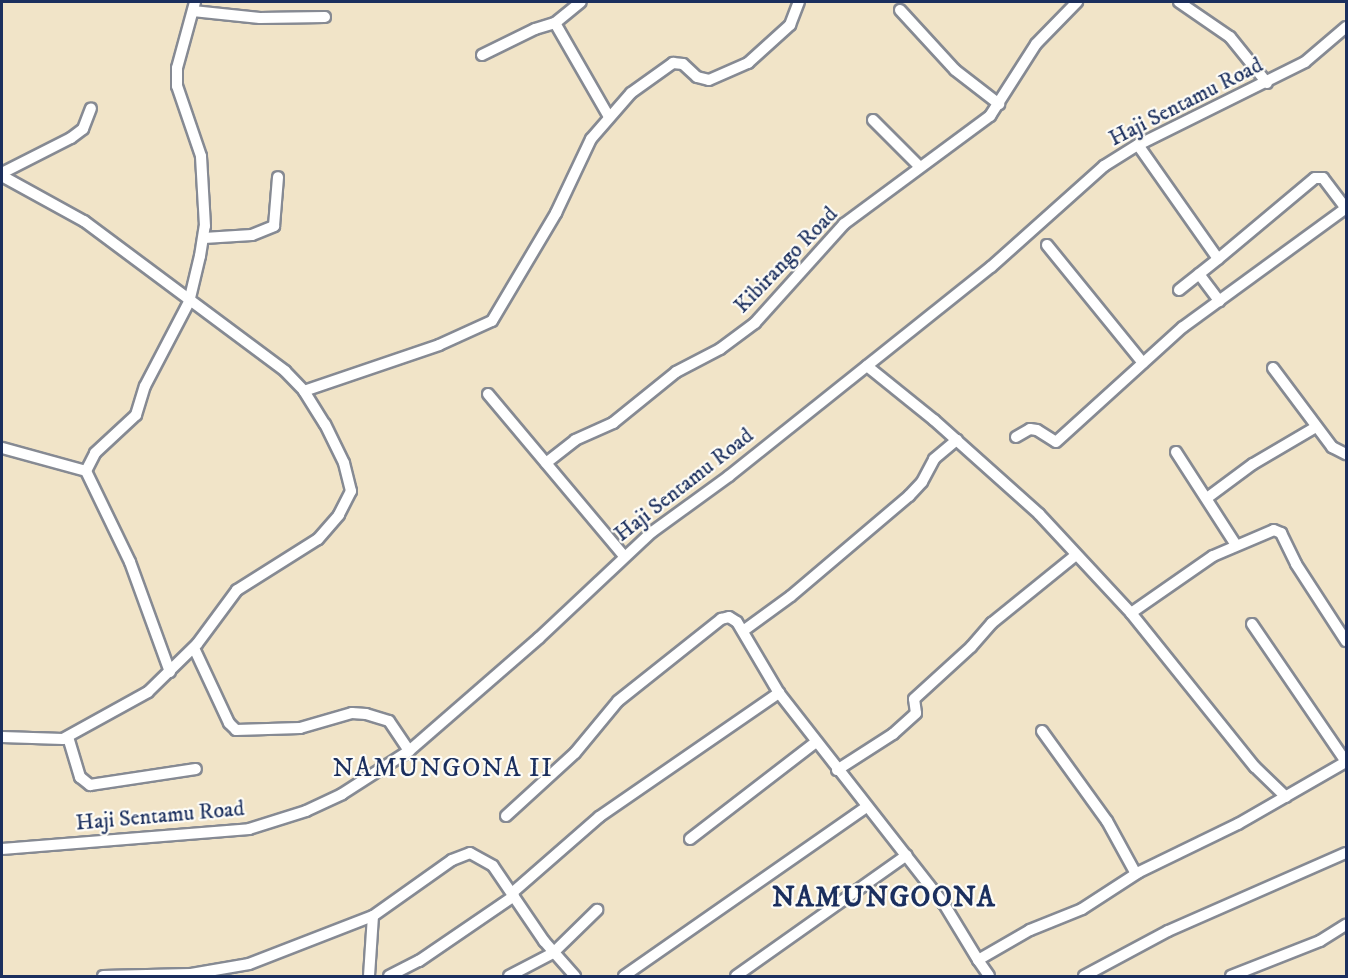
<!DOCTYPE html>
<style>
body{margin:0}
#map{position:relative;width:1348px;height:978px;overflow:hidden;background:#f1e4c8;font-family:"IM FELL DW Pica",serif}
div>[style]{position:absolute}
[style*='--x']{left:calc(var(--x)*1px);top:calc(var(--y)*1px);width:calc(var(--w)*1px);rotate:calc(var(--a)*1deg)}
.roads{filter:drop-shadow(2px 0 #868a93) drop-shadow(-2px 0 #868a93) drop-shadow(0 2px #868a93) drop-shadow(0 -2px #868a93)}
.street>*{height:10px;margin:-5px;padding:0 5px;transform-origin:5px;border-radius:5px;background:#fff}
span{translate:-50% -50%;white-space:nowrap;text-align:center;line-height:1.15;-webkit-text-stroke:4.5px #fdfcf7;paint-order:stroke}
.street-label{font-size:22px;color:#1b2f5e}
.quarter-label{font-size:26px;color:#1b2f5e;letter-spacing:1.5px}
.district-label{font-size:28px;color:#1b2f5e;font-weight:700;letter-spacing:1.5px}
.frame{position:absolute;inset:0;border:3px solid #1b2f5e;pointer-events:none}
</style>
<div id="map">
<div class="roads">
<div class="street">
<div style="--x:1179;--y:2;--w:62;--a:34.5"></div>
<div style="--x:1230;--y:37;--w:59;--a:51.2"></div>
<div style="--x:900;--y:10;--w:81;--a:47.5"></div>
<div style="--x:955;--y:70;--w:56;--a:37.7"></div>
<div style="--x:193;--y:11;--w:67;--a:6"></div>
<div style="--x:260;--y:18;--w:65;--a:-0.9"></div>
<div style="--x:555;--y:23;--w:108;--a:60.1"></div>
<div style="--x:482;--y:55;--w:59;--a:-26.1"></div>
<div style="--x:535;--y:29;--w:21;--a:-17"></div>
<div style="--x:555;--y:23;--w:33;--a:-39"></div>
<div style="--x:873;--y:120;--w:65;--a:45"></div>
<div style="--x:1138;--y:145;--w:139;--a:54.9"></div>
<div style="--x:1218;--y:259;--w:126;--a:-39.9"></div>
<div style="--x:1315;--y:178;--w:8;--a:0"></div>
<div style="--x:1323;--y:178;--w:38;--a:53"></div>
<div style="--x:2;--y:173;--w:77;--a:-26.9"></div>
<div style="--x:71;--y:138;--w:15;--a:-37"></div>
<div style="--x:83;--y:129;--w:22;--a:-69"></div>
<div style="--x:2;--y:176;--w:94;--a:28.8"></div>
<div style="--x:84;--y:221;--w:251;--a:36.7"></div>
<div style="--x:285;--y:371;--w:28;--a:46"></div>
<div style="--x:304;--y:391;--w:39;--a:58"></div>
<div style="--x:325;--y:424;--w:43;--a:64"></div>
<div style="--x:344;--y:463;--w:29;--a:76"></div>
<div style="--x:351;--y:491;--w:27;--a:117"></div>
<div style="--x:339;--y:515;--w:32;--a:131"></div>
<div style="--x:318;--y:539;--w:96;--a:147.8"></div>
<div style="--x:237;--y:590;--w:67;--a:126.5"></div>
<div style="--x:197;--y:644;--w:69;--a:135.6"></div>
<div style="--x:148;--y:692;--w:97;--a:151.1"></div>
<div style="--x:63;--y:739;--w:61;--a:-178.1"></div>
<div style="--x:204;--y:238;--w:48;--a:-3.6"></div>
<div style="--x:252;--y:235;--w:24;--a:-22"></div>
<div style="--x:274;--y:226;--w:49;--a:-85.3"></div>
<div style="--x:1047;--y:245;--w:152;--a:50.9"></div>
<div style="--x:1199;--y:274;--w:34;--a:53"></div>
<div style="--x:1179;--y:290;--w:50;--a:-38.5"></div>
<div style="--x:867;--y:366;--w:86;--a:38.9"></div>
<div style="--x:934;--y:420;--w:141;--a:41.8"></div>
<div style="--x:1039;--y:514;--w:135;--a:47.1"></div>
<div style="--x:1131;--y:613;--w:198;--a:51.2"></div>
<div style="--x:1255;--y:767;--w:43;--a:44.1"></div>
<div style="--x:1273;--y:368;--w:99;--a:53.2"></div>
<div style="--x:1332;--y:447;--w:16;--a:27"></div>
<div style="--x:304;--y:391;--w:143;--a:-18.8"></div>
<div style="--x:439;--y:345;--w:58;--a:-24.4"></div>
<div style="--x:492;--y:321;--w:126;--a:-59.3"></div>
<div style="--x:556;--y:213;--w:82;--a:-64.7"></div>
<div style="--x:591;--y:139;--w:61;--a:-49"></div>
<div style="--x:631;--y:93;--w:52;--a:-35.5"></div>
<div style="--x:673;--y:63;--w:10;--a:6"></div>
<div style="--x:683;--y:64;--w:19;--a:43"></div>
<div style="--x:697;--y:77;--w:12;--a:14"></div>
<div style="--x:709;--y:80;--w:43;--a:-23.6"></div>
<div style="--x:748;--y:63;--w:57;--a:-42.1"></div>
<div style="--x:790;--y:25;--w:25;--a:-69"></div>
<div style="--x:488;--y:394;--w:212;--a:50"></div>
<div style="--x:1016;--y:437;--w:16;--a:-30"></div>
<div style="--x:1030;--y:429;--w:7;--a:8"></div>
<div style="--x:1037;--y:430;--w:22;--a:32"></div>
<div style="--x:1056;--y:442;--w:171;--a:-42.2"></div>
<div style="--x:1183;--y:327;--w:202;--a:-36.1"></div>
<div style="--x:2;--y:448;--w:87;--a:15.3"></div>
<div style="--x:1176;--y:452;--w:111;--a:57.2"></div>
<div style="--x:546;--y:463;--w:37;--a:-38"></div>
<div style="--x:575;--y:440;--w:42;--a:-24.1"></div>
<div style="--x:613;--y:423;--w:81;--a:-39"></div>
<div style="--x:676;--y:372;--w:50;--a:-27.6"></div>
<div style="--x:720;--y:349;--w:44;--a:-36.6"></div>
<div style="--x:755;--y:323;--w:133;--a:-48"></div>
<div style="--x:844;--y:224;--w:182;--a:-36.5"></div>
<div style="--x:990;--y:116;--w:85;--a:-57.4"></div>
<div style="--x:1036;--y:44;--w:59;--a:-45.7"></div>
<div style="--x:1207;--y:498;--w:57;--a:-36.5"></div>
<div style="--x:1253;--y:464;--w:73;--a:-30.4"></div>
<div style="--x:1131;--y:613;--w:100;--a:-34.8"></div>
<div style="--x:1213;--y:556;--w:66;--a:-23.1"></div>
<div style="--x:1274;--y:530;--w:8;--a:23"></div>
<div style="--x:1281;--y:533;--w:34;--a:64"></div>
<div style="--x:1296;--y:564;--w:92;--a:57"></div>
<div style="--x:1252;--y:624;--w:167;--a:55.7"></div>
<div style="--x:743;--y:631;--w:59;--a:-36.1"></div>
<div style="--x:791;--y:596;--w:155;--a:-40.3"></div>
<div style="--x:909;--y:496;--w:19;--a:-47"></div>
<div style="--x:922;--y:482;--w:26;--a:-62"></div>
<div style="--x:934;--y:459;--w:30;--a:-40"></div>
<div style="--x:194;--y:648;--w:83;--a:65"></div>
<div style="--x:229;--y:723;--w:10;--a:45"></div>
<div style="--x:236;--y:730;--w:64;--a:-1.8"></div>
<div style="--x:300;--y:728;--w:54;--a:-16.1"></div>
<div style="--x:352;--y:713;--w:14;--a:4"></div>
<div style="--x:366;--y:714;--w:24;--a:17"></div>
<div style="--x:389;--y:721;--w:36;--a:56"></div>
<div style="--x:170;--y:672;--w:117;--a:-110"></div>
<div style="--x:130;--y:562;--w:101;--a:-115.8"></div>
<div style="--x:86;--y:471;--w:20;--a:-63"></div>
<div style="--x:95;--y:453;--w:56;--a:-42.8"></div>
<div style="--x:136;--y:415;--w:30;--a:-73"></div>
<div style="--x:145;--y:386;--w:95;--a:-62.4"></div>
<div style="--x:189;--y:302;--w:47;--a:-76.6"></div>
<div style="--x:200;--y:256;--w:30;--a:-81"></div>
<div style="--x:205;--y:226;--w:70;--a:-93.3"></div>
<div style="--x:201;--y:156;--w:74;--a:-108.9"></div>
<div style="--x:177;--y:86;--w:18;--a:-90"></div>
<div style="--x:177;--y:68;--w:68;--a:-74.7"></div>
<div style="--x:1042;--y:731;--w:111;--a:54.2"></div>
<div style="--x:1107;--y:821;--w:60;--a:61.3"></div>
<div style="--x:68;--y:737;--w:42;--a:73.3"></div>
<div style="--x:80;--y:777;--w:13;--a:39"></div>
<div style="--x:90;--y:785;--w:107;--a:-8.6"></div>
<div style="--x:837;--y:770;--w:67;--a:-32.7"></div>
<div style="--x:893;--y:734;--w:31;--a:-42"></div>
<div style="--x:916;--y:713;--w:14;--a:-98"></div>
<div style="--x:914;--y:699;--w:77;--a:-42.4"></div>
<div style="--x:971;--y:647;--w:32;--a:-49"></div>
<div style="--x:992;--y:623;--w:108;--a:-39"></div>
<div style="--x:506;--y:816;--w:93;--a:-42.4"></div>
<div style="--x:575;--y:753;--w:67;--a:-50.4"></div>
<div style="--x:618;--y:701;--w:132;--a:-38.5"></div>
<div style="--x:721;--y:619;--w:8;--a:-14"></div>
<div style="--x:729;--y:617;--w:9;--a:32"></div>
<div style="--x:737;--y:622;--w:82;--a:59.4"></div>
<div style="--x:690;--y:839;--w:159;--a:-37.6"></div>
<div style="--x:2;--y:849;--w:248;--a:-4.6"></div>
<div style="--x:249;--y:829;--w:60;--a:-17.5"></div>
<div style="--x:306;--y:811;--w:40;--a:-25"></div>
<div style="--x:342;--y:794;--w:80;--a:-32.7"></div>
<div style="--x:409;--y:751;--w:172;--a:-41"></div>
<div style="--x:539;--y:638;--w:155;--a:-43.2"></div>
<div style="--x:652;--y:532;--w:95;--a:-36"></div>
<div style="--x:729;--y:476;--w:335;--a:-38.6"></div>
<div style="--x:991;--y:267;--w:152;--a:-41.8"></div>
<div style="--x:1104;--y:166;--w:40;--a:-32"></div>
<div style="--x:1138;--y:145;--w:186;--a:-26.4"></div>
<div style="--x:1305;--y:62;--w:54;--a:-40.5"></div>
<div style="--x:512;--y:893;--w:116;--a:-41.1"></div>
<div style="--x:599;--y:817;--w:219;--a:-34.6"></div>
<div style="--x:779;--y:693;--w:268;--a:52"></div>
<div style="--x:944;--y:904;--w:66;--a:58.7"></div>
<div style="--x:978;--y:960;--w:60;--a:-30"></div>
<div style="--x:1030;--y:930;--w:56;--a:-22"></div>
<div style="--x:1082;--y:909;--w:68;--a:-33"></div>
<div style="--x:1139;--y:872;--w:110;--a:-25.9"></div>
<div style="--x:1238;--y:824;--w:125;--a:-29.9"></div>
<div style="--x:978;--y:960;--w:19;--a:55"></div>
<div style="--x:103;--y:976;--w:88;--a:-1.3"></div>
<div style="--x:191;--y:974;--w:59;--a:-9.8"></div>
<div style="--x:249;--y:964;--w:133;--a:-21.2"></div>
<div style="--x:373;--y:916;--w:97;--a:-35.3"></div>
<div style="--x:452;--y:860;--w:19;--a:-21"></div>
<div style="--x:470;--y:853;--w:26;--a:29"></div>
<div style="--x:493;--y:866;--w:91;--a:55.8"></div>
<div style="--x:544;--y:941;--w:47;--a:48.5"></div>
<div style="--x:369;--y:976;--w:60;--a:-86.2"></div>
<div style="--x:389;--y:976;--w:34;--a:-27"></div>
<div style="--x:419;--y:961;--w:115;--a:-34.4"></div>
<div style="--x:509;--y:976;--w:50;--a:-27.6"></div>
<div style="--x:553;--y:953;--w:62;--a:-44.3"></div>
<div style="--x:624;--y:976;--w:294;--a:-34.9"></div>
<div style="--x:736;--y:976;--w:209;--a:-35.3"></div>
<div style="--x:1084;--y:976;--w:95;--a:-28.2"></div>
<div style="--x:1168;--y:931;--w:194;--a:-23.7"></div>
<div style="--x:1231;--y:976;--w:96;--a:-21.5"></div>
<div style="--x:1320;--y:941;--w:31;--a:-32"></div>
</div>
</div>
<div class="street-label">
<span style="left:1186px;top:102px;rotate:-27deg">Haji Sentamu Road</span>
<span style="left:786px;top:260px;rotate:-46deg">Kibirango Road</span>
<span style="left:684px;top:485px;rotate:-38deg">Haji Sentamu Road</span>
<span style="left:160px;top:816px;rotate:-5deg">Haji Sentamu Road</span>
</div>
<div class="quarter-label">
<span style="left:443px;top:769px">NAMUNGONA II</span>
</div>
<div class="district-label">
<span style="left:884px;top:898px">NAMUNGOONA</span>
</div>
<div class="frame"></div>
</div>
